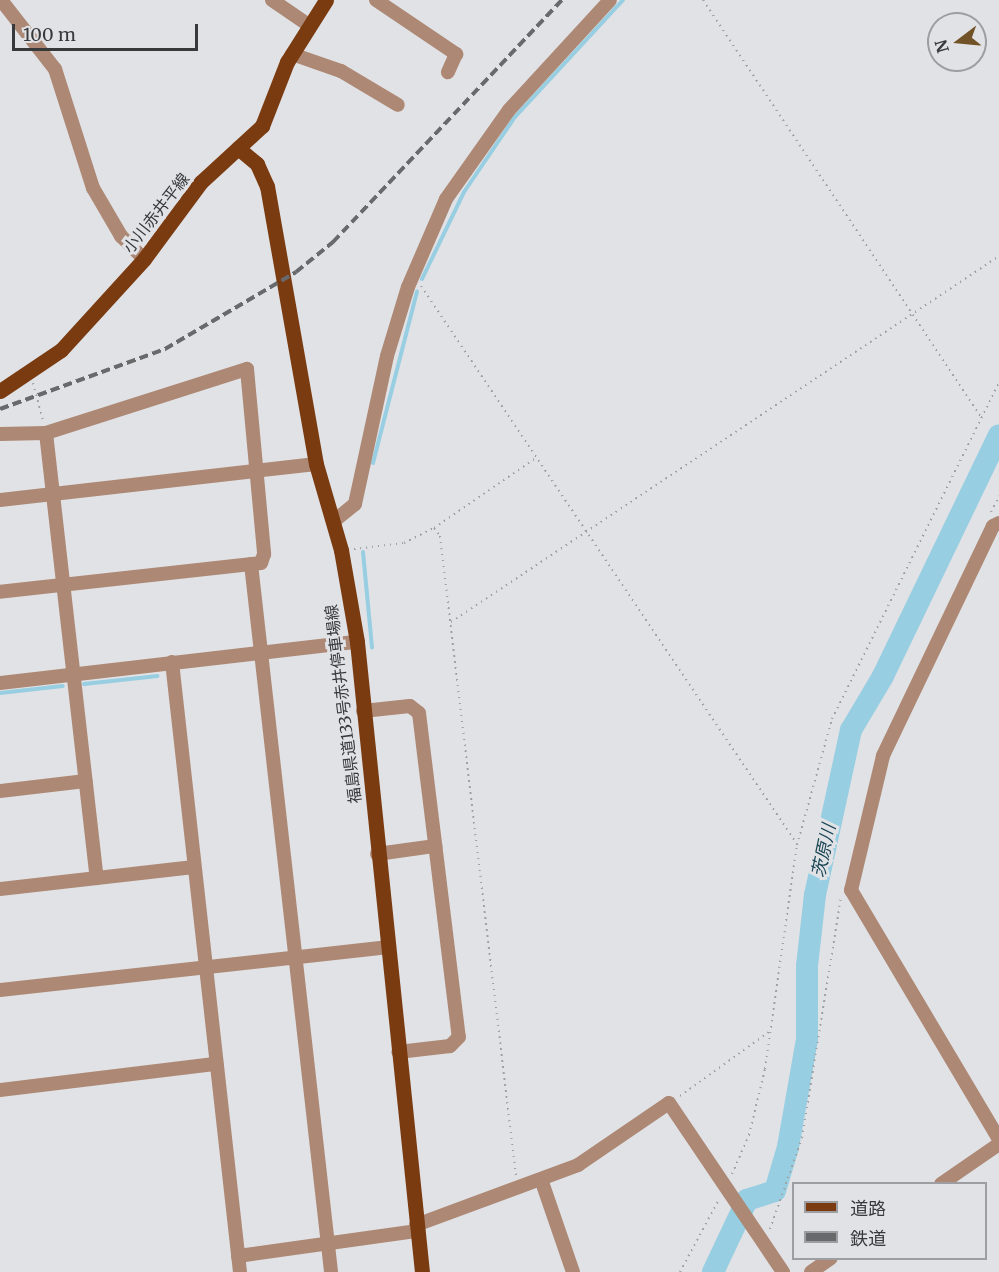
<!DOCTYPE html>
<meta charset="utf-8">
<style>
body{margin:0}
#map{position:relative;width:999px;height:1272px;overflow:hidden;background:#e1e2e6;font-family:Merriweather,"Noto Sans JP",serif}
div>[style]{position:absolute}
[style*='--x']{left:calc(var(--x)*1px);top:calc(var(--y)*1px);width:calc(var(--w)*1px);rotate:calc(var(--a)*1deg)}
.stream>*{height:4px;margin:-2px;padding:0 2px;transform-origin:2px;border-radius:2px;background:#98cee1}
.river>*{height:22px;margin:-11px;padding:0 11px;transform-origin:11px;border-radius:11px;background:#98cee1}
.path>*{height:2px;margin-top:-1px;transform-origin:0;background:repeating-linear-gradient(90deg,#9fa0a3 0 1.5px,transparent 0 6px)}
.minor>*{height:14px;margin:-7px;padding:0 7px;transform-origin:7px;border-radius:7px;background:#ad8874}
.major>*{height:15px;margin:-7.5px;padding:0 7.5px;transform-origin:7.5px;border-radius:7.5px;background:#7b3b10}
.rail>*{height:4px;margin-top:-2px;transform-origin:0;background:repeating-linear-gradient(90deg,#68696b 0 9px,transparent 0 13.5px)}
span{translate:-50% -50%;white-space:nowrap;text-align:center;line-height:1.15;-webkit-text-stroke:6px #e1e2e6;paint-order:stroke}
.street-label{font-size:16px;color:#38393b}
.water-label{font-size:18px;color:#174553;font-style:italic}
.legend{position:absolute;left:792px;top:1182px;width:195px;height:78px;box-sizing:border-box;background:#e1e2e6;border:2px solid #9d9ea2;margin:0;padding:8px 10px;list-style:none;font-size:18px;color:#38393b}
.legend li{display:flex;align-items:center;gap:12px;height:30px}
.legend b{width:30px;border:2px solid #9d9ea2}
.north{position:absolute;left:927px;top:12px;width:60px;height:60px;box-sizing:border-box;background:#e1e2e6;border:2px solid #9d9ea2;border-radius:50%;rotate:254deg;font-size:16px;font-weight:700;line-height:24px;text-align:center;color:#38393b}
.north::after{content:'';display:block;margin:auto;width:21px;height:27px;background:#725328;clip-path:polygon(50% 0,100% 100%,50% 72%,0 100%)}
.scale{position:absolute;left:12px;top:24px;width:186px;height:27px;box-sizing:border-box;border:3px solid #38393b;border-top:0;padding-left:8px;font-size:18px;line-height:21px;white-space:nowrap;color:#38393b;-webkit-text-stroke:4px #e1e2e6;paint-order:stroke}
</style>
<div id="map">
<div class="stream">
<div style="--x:422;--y:279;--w:97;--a:-64.2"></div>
<div style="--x:464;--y:192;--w:91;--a:-55.8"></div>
<div style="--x:515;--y:117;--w:159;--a:-47.3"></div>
<div style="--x:373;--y:463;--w:177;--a:-75.6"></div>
<div style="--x:363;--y:552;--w:96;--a:84.6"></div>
<div style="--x:84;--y:684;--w:74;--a:-6.2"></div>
<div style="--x:0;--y:693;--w:63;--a:-6.3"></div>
</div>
<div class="river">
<div style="--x:713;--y:1272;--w:80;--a:-64.7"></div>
<div style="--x:747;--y:1200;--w:29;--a:-18"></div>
<div style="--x:775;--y:1191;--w:46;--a:-73.5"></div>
<div style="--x:788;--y:1147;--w:110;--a:-80"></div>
<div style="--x:807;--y:1039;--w:73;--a:-90"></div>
<div style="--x:807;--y:966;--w:71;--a:-83.6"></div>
<div style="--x:815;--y:895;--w:169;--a:-77.7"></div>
<div style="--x:851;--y:730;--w:63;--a:-59.3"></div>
<div style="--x:883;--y:676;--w:267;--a:-64.3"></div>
</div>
<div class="path">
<div style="--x:703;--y:0;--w:501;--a:56.31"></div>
<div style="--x:421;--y:286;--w:673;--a:56.03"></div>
<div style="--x:33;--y:383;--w:39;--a:75"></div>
<div style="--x:991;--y:512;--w:18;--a:-63"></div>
<div style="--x:434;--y:528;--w:124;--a:-34.5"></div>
<div style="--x:354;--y:549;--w:50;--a:-6.8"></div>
<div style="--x:404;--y:543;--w:34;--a:-27"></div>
<div style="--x:434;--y:528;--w:10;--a:53"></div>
<div style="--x:440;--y:536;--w:644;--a:83.23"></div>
<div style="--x:451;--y:622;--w:659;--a:-33.74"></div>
<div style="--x:680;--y:1096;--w:111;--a:-35.8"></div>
<div style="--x:732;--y:1174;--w:43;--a:-66.4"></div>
<div style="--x:749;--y:1135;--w:68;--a:-76.4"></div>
<div style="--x:765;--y:1069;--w:226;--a:-81.9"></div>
<div style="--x:797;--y:845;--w:131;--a:-74.5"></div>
<div style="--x:832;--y:719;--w:375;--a:-63.6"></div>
<div style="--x:770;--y:1229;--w:96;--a:-70.6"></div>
<div style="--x:802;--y:1138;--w:243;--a:-80.8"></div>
<div style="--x:680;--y:1272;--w:81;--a:-61.8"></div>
</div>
<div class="minor">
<div style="--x:1;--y:0;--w:88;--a:52"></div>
<div style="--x:55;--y:69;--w:125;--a:72.3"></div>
<div style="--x:93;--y:188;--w:56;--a:59.7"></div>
<div style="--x:121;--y:236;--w:33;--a:45"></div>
<div style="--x:272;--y:0;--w:46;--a:34.4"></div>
<div style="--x:376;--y:0;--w:97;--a:34"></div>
<div style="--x:456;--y:54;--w:20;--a:114"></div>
<div style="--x:292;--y:54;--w:52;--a:19.1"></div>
<div style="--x:341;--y:71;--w:66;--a:30.8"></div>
<div style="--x:46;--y:433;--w:448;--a:83.5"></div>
<div style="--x:0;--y:434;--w:46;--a:-1.2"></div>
<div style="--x:46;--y:433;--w:211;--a:-17.7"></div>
<div style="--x:247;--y:369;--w:186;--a:84.7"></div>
<div style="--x:264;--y:554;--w:9;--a:108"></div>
<div style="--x:261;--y:563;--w:263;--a:173.7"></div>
<div style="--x:0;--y:500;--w:318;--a:-6.5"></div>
<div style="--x:334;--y:521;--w:27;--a:-39"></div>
<div style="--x:355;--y:504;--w:151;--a:-77.8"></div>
<div style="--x:387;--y:356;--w:72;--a:-73.1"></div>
<div style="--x:408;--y:287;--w:96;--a:-66.6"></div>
<div style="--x:446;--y:199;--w:109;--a:-54.7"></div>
<div style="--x:509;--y:110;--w:149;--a:-47.4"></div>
<div style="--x:999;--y:523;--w:7;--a:153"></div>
<div style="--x:993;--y:526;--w:255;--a:115.6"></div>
<div style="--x:883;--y:756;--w:138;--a:103.4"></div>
<div style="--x:851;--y:890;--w:290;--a:59.3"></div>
<div style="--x:251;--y:564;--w:713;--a:83.55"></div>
<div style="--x:172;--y:662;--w:614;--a:83.64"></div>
<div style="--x:0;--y:683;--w:359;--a:-6.6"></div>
<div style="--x:363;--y:711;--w:47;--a:-6.1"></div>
<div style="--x:410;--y:706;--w:11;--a:38"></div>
<div style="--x:419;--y:713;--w:326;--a:83"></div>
<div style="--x:459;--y:1037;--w:13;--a:135"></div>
<div style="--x:450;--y:1046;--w:52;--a:173.4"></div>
<div style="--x:0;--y:791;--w:86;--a:-6.7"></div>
<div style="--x:377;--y:854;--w:59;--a:-7.9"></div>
<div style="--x:0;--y:889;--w:195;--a:-6.5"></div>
<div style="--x:0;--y:990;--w:389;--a:-6.3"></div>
<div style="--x:0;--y:1090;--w:218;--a:-6.9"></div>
<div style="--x:542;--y:1182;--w:95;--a:71"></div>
<div style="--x:941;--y:1184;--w:70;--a:-34.6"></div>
<div style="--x:416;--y:1225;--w:173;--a:-20.3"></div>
<div style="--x:578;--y:1165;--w:110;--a:-34.3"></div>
<div style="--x:669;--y:1103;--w:204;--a:56"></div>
<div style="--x:238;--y:1256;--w:181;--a:-8"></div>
<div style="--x:811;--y:1272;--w:24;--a:-35"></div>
</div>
<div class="major">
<div style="--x:238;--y:148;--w:25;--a:40"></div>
<div style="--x:257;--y:164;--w:24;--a:66"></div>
<div style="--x:267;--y:186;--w:282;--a:80"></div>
<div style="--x:316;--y:464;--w:90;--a:73.8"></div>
<div style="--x:341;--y:550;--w:93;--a:80.1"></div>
<div style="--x:357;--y:642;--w:633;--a:84.11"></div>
<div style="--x:0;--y:391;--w:73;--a:-33.9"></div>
<div style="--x:61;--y:350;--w:123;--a:-47.6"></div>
<div style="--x:144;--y:259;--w:96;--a:-53.5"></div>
<div style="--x:201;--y:182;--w:83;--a:-42.6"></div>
<div style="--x:262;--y:126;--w:69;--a:-68.7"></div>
<div style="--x:287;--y:62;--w:73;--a:-57.8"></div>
</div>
<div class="rail">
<div style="--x:0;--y:409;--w:176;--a:-20"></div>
<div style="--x:165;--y:349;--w:152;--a:-30.4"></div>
<div style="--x:296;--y:272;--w:48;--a:-39"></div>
<div style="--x:333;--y:242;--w:333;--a:-46.6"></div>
</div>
<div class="street-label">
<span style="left:156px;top:213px;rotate:-52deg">小川赤井平線</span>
<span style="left:343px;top:704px;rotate:-97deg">福島県道133号赤井停車場線</span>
</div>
<div class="water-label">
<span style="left:824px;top:851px;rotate:-78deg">茨原川</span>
</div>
<ul class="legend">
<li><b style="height:8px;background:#7b3b10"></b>道路</li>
<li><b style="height:8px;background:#68696b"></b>鉄道</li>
</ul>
<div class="north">N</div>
<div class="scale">100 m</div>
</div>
